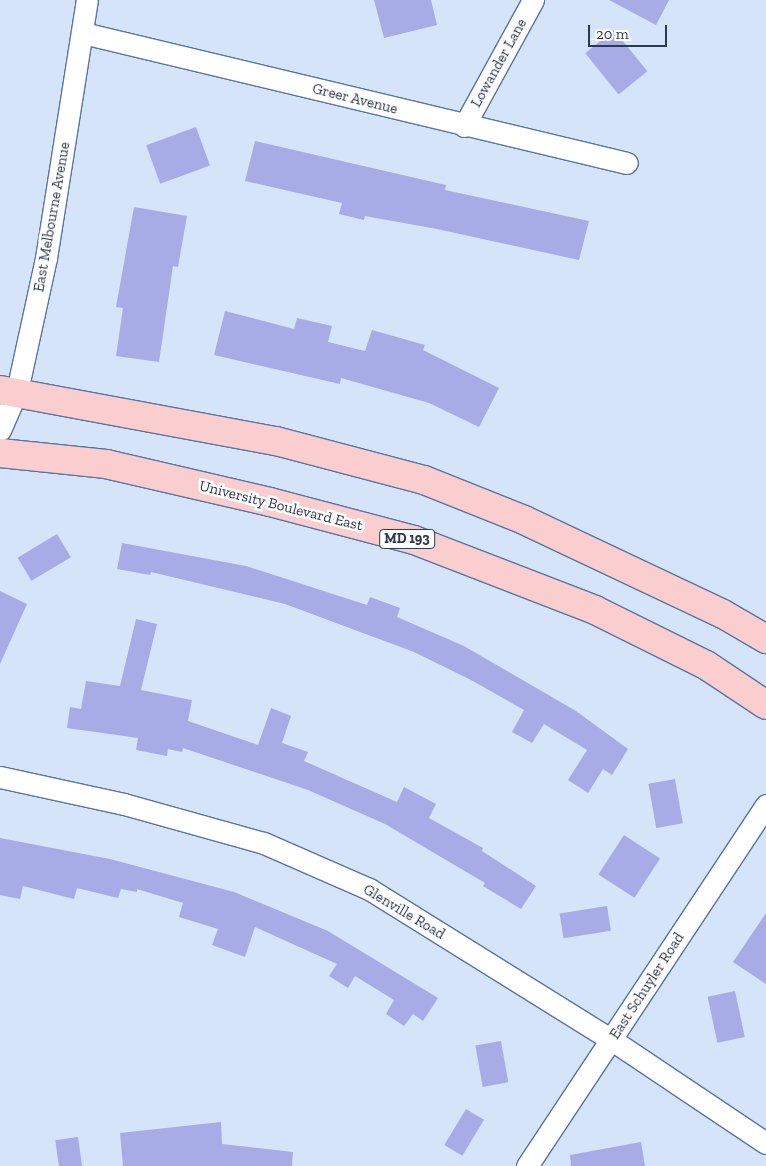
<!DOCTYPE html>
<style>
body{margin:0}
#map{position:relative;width:766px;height:1166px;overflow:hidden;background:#d6e4fa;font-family:"Zilla Slab",serif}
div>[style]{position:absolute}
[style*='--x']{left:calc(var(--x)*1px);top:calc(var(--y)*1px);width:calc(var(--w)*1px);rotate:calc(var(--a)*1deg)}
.building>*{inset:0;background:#a7ace7;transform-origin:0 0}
.roads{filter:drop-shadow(1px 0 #5774a5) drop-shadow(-1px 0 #5774a5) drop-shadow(0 1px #5774a5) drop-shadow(0 -1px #5774a5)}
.minor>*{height:21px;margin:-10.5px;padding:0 10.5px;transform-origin:10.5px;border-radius:10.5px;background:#fff}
.primary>*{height:28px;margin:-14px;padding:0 14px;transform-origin:14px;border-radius:14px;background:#facece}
span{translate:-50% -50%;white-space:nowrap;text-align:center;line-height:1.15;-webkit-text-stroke:5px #fff;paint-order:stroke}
.shield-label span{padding:1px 4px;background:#fff;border:1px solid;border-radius:4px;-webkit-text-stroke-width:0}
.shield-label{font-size:14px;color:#2c394e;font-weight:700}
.street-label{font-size:15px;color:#2c394e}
.scale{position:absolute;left:588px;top:25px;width:79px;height:22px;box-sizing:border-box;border:2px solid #2c394e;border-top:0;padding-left:6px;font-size:15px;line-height:18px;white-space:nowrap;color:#2c394e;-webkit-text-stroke:4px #fff;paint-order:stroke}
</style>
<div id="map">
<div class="building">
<div style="clip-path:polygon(374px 0,431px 0,437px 25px,384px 38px)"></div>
<div style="clip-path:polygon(609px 0,669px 0,656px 25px)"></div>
<div style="left:614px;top:30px;width:53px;height:37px;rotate:51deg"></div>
<div style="left:196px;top:127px;width:41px;height:53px;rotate:70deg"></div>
<div style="clip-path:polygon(255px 141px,446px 185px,445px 190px,589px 221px,579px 260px,437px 229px,365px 216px,364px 220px,339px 214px,342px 203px,245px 181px)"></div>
<div style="clip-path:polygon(134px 207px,187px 216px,178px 267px,173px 266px,159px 362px,116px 356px,123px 308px,116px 307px)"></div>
<div style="clip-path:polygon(225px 311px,294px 329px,297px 318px,332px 326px,328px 342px,365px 351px,372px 330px,425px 345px,423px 350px,499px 388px,479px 427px,429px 403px,341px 378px,340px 384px,214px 355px)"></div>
<div style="left:57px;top:534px;width:27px;height:46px;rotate:59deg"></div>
<div style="clip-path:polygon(122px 543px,246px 566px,367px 605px,370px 597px,400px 608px,397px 617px,464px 646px,576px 711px,628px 749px,612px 775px,603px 769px,588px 793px,568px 780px,587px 750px,544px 724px,532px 743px,512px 732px,524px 710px,471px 680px,414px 652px,285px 604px,151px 572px,150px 575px,117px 569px)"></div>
<div style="clip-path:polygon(0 591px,27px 604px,0 664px)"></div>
<div style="clip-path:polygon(136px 619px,157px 624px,141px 690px,192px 700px,188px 721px,258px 745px,271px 708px,291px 716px,282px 743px,308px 752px,304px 761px,397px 802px,404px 787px,436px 804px,429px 818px,483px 848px,482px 851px,536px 886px,521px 909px,483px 886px,485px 883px,385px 824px,308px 790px,183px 748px,182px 752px,168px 749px,167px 756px,136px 750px,138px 738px,67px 728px,70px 707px,81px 709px,86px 681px,120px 686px)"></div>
<div style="left:675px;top:779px;width:45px;height:27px;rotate:80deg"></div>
<div style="left:624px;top:835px;width:43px;height:47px;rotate:33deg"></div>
<div style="clip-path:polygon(0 838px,110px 859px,234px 892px,328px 931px,438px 998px,423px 1021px,413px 1014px,404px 1026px,386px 1014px,394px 1000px,355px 976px,348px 988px,329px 976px,337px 964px,255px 927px,245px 957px,212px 945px,218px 929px,179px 917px,183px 903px,137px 889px,137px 892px,121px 889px,118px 898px,77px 888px,74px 899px,23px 886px,20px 899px,0 895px)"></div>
<div style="left:607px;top:906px;width:25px;height:48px;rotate:81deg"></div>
<div style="clip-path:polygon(766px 913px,766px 984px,733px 962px)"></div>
<div style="left:735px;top:991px;width:47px;height:28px;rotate:78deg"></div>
<div style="left:501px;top:1041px;width:42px;height:26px;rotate:80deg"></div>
<div style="left:466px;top:1109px;width:21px;height:42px;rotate:31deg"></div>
<div style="clip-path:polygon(221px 1122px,222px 1144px,293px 1152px,292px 1166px,123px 1166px,120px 1133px)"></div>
<div style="left:78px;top:1137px;width:29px;height:23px;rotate:82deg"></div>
<div style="clip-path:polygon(641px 1142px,645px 1166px,571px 1166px,570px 1155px)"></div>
</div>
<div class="roads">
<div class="minor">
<div style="--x:83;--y:33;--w:559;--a:13.44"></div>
<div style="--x:464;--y:126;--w:144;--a:-61.3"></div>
<div style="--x:0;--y:430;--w:43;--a:-66.4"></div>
<div style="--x:17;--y:391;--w:136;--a:-77.7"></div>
<div style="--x:46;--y:258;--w:261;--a:-81"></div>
<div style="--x:0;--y:777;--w:127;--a:12.3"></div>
<div style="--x:124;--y:804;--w:145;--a:15.6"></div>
<div style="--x:264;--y:843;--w:115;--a:23.7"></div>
<div style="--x:369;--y:889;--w:286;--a:31.9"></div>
<div style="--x:612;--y:1040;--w:185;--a:33.8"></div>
<div style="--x:527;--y:1166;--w:433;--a:-56.5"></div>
</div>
<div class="primary">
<div style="--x:0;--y:390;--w:281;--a:10.5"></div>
<div style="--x:276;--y:441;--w:153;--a:14.8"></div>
<div style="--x:424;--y:480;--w:108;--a:21.8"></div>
<div style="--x:524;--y:520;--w:220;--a:25.3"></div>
<div style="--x:723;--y:614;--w:50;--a:30.2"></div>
<div style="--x:0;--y:453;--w:107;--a:5.9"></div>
<div style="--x:106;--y:464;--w:168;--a:13"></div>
<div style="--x:270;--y:502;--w:149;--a:14.8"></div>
<div style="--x:414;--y:540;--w:194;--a:21.1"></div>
<div style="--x:595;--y:610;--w:124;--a:26.4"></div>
<div style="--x:706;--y:665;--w:72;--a:33.7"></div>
</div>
</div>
<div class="shield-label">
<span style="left:407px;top:539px">MD 193</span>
</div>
<div class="street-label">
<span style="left:499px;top:63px;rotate:-61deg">Lowander Lane</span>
<span style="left:355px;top:99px;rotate:14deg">Greer Avenue</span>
<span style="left:52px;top:217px;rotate:-80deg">East Melbourne Avenue</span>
<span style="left:281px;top:506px;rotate:14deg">University Boulevard East</span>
<span style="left:404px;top:912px;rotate:31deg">Glenville Road</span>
<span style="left:647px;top:986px;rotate:-57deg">East Schuyler Road</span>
</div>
<div class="scale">20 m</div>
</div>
